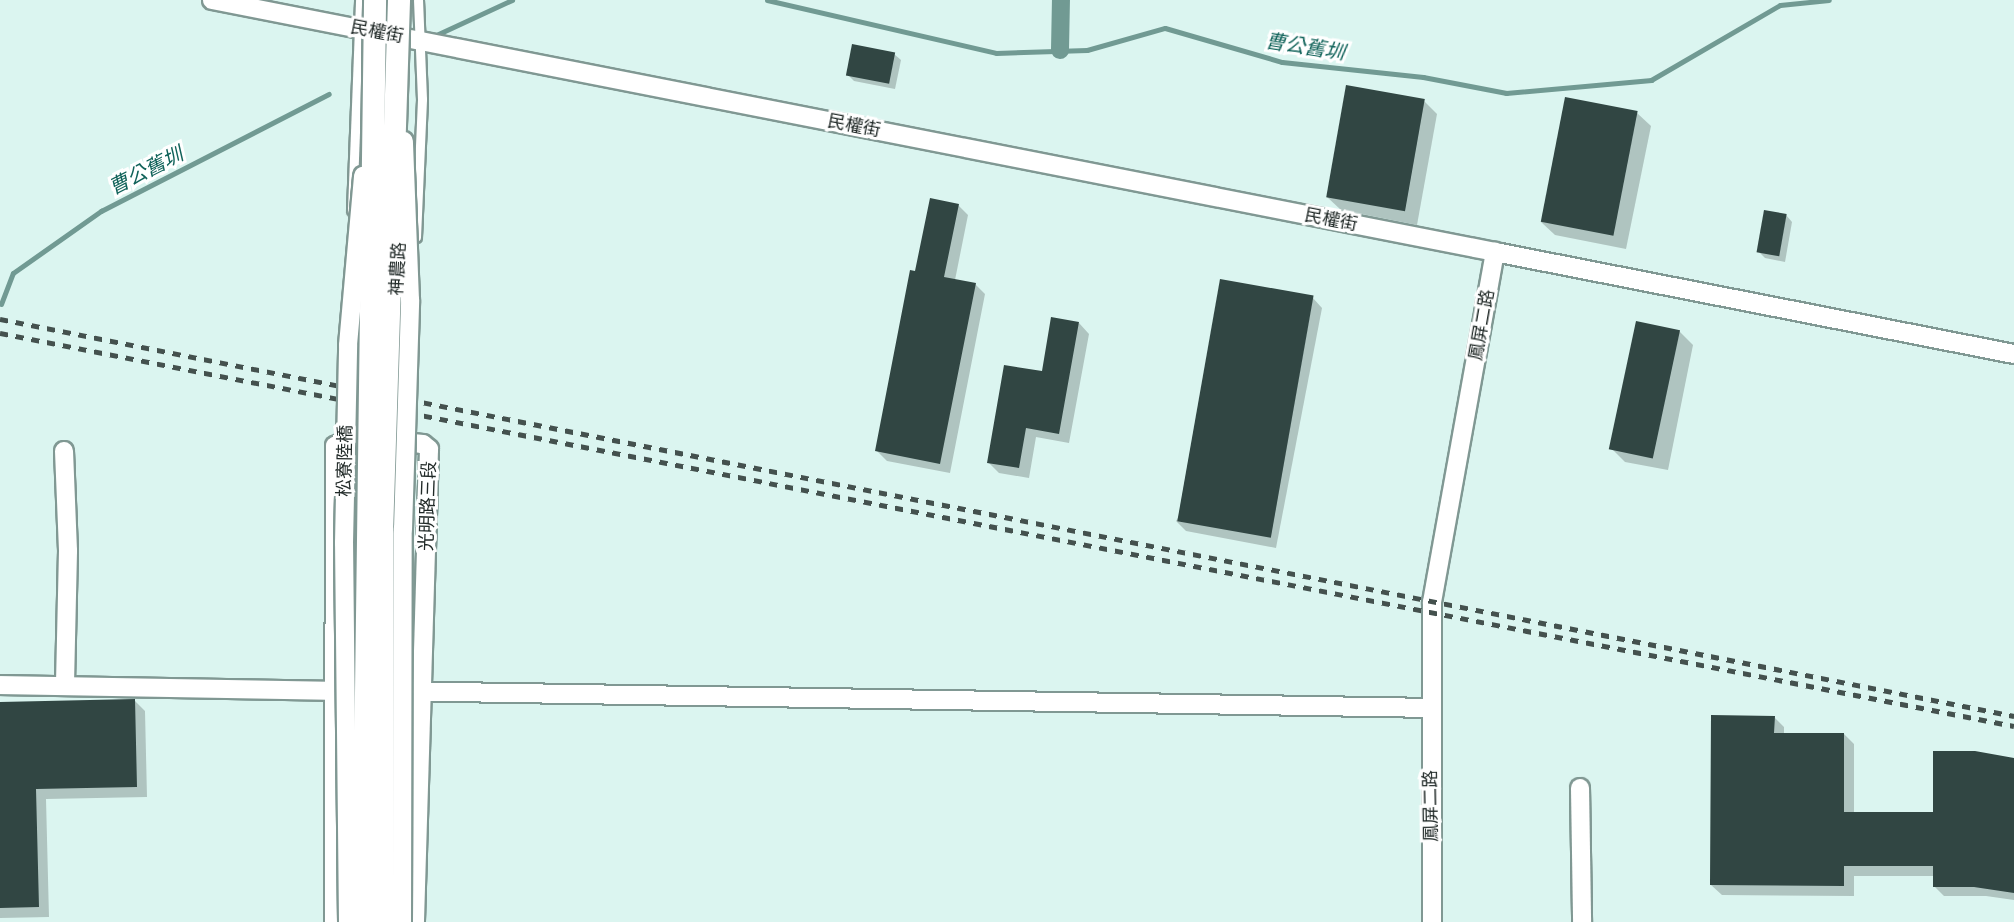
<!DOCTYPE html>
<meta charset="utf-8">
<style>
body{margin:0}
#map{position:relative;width:2014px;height:922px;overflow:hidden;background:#dbf5f0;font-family:"Public Sans","Noto Sans TC",sans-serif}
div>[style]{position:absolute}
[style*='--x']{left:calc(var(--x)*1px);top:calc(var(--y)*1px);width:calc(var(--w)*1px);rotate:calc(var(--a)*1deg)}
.shadow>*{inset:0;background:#0003}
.stream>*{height:5px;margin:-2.5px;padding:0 2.5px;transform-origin:2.5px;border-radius:2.5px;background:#719a93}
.canal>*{height:18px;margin:-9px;padding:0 9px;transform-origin:9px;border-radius:9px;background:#719a93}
.building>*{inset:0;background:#314643;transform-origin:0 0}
.roads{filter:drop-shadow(2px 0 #809893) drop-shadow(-2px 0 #809893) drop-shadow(0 2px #809893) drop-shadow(0 -2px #809893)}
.service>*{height:9px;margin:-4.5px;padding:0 4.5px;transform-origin:4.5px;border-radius:4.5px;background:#fff}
.minor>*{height:18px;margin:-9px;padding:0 9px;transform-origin:9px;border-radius:9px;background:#fff}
.rail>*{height:4.5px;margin-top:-2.25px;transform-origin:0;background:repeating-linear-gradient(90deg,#44514e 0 8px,transparent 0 16px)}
.bridges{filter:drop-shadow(2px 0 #809893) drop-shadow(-2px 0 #809893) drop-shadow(0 2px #809893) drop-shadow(0 -2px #809893)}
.minor-bridge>*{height:18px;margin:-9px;padding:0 9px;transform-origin:9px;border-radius:9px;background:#fff}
.tertiary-bridge>*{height:22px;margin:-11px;padding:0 11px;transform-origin:11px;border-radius:11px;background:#fff}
span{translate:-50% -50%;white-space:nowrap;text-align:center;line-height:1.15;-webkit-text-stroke:6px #fff;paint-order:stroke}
.street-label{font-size:18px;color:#202927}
.water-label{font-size:20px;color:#11635a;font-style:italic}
</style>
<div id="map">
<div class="shadow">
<div style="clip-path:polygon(894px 54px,901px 60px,895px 89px,854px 81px,847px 74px)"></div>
<div style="clip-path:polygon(1424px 101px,1437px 114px,1417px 225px,1341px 210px,1327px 197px)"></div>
<div style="clip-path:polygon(1637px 113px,1651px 126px,1626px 249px,1555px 235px,1541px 222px)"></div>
<div style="clip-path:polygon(958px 205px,968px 215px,955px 280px,975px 284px,985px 294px,950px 473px,887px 461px,877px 451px,916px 273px)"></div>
<div style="clip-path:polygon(1786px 215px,1792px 222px,1785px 262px,1765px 258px,1758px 251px)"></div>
<div style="clip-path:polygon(1312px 297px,1322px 308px,1276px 548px,1186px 531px,1176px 521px)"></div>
<div style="clip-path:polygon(1079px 323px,1089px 334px,1069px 443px,1036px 437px,1029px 478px,999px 473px,989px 463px,1043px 373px)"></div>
<div style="clip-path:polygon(1679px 331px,1693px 345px,1668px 470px,1625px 462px,1612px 449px)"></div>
<div style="clip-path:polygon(135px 701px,145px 711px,147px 797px,46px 799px,49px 917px,0 918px,0 703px)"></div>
<div style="clip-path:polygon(1774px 717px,1784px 727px,1784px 734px,1844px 734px,1854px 744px,1854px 813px,1934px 813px,2014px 759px,2014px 900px,1986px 896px,1944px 896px,1934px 886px,1934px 876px,1854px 876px,1854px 896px,1722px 895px,1711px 885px)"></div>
</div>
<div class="stream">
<div style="--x:767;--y:0;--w:235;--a:13"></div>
<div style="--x:996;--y:53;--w:91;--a:-1.9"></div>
<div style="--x:1087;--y:50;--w:81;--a:-15.8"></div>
<div style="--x:1165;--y:28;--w:122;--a:16.2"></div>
<div style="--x:1282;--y:62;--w:142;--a:6.1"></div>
<div style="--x:1423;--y:77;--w:85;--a:10.9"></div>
<div style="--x:1506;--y:93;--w:146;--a:-5.1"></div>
<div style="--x:1651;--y:80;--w:149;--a:-30.2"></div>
<div style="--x:1780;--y:5;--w:49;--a:-5.8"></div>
<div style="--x:434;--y:36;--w:86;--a:-24.8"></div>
<div style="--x:1;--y:304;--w:33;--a:-69"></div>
<div style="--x:13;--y:273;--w:108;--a:-35.2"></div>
<div style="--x:101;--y:211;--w:256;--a:-27.2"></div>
</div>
<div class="canal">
<div style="--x:1060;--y:50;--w:50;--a:-88.9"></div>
</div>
<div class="building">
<div style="left:852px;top:44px;width:44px;height:32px;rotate:11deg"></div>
<div style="left:1346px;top:85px;width:80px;height:114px;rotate:10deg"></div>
<div style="left:1565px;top:97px;width:74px;height:127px;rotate:11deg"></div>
<div style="clip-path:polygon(930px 198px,959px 204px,944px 277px,976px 283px,940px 464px,875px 451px,910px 270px,915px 271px)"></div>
<div style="left:1764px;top:210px;width:23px;height:43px;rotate:10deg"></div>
<div style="left:1220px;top:279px;width:95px;height:246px;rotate:10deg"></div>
<div style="clip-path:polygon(1051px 317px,1079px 322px,1059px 434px,1026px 428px,1019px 468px,987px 463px,1004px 365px,1042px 371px)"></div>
<div style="left:1636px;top:321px;width:45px;height:131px;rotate:12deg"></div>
<div style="clip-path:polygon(135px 699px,137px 787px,36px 789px,39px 907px,0 908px,0 702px)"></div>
<div style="clip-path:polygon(1711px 715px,1775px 716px,1774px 733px,1844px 733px,1844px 812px,1933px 812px,1933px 751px,1975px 751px,2014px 758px,2014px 893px,1974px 887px,1933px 887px,1933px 866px,1844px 866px,1844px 886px,1710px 885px)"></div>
</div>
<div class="roads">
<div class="service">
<div style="--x:352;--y:210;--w:210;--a:-87.8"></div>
<div style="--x:416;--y:237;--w:138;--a:-87.5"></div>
<div style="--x:422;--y:99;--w:99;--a:-92.3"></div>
</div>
<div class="minor">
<div style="--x:212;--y:0;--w:1308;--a:11.11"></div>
<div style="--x:64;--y:451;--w:100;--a:87.7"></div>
<div style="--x:68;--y:551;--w:135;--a:91.3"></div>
<div style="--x:0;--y:685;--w:361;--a:1"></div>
<div style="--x:388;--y:691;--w:1042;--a:0.93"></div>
<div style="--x:1580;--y:788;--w:134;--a:89.1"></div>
<div style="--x:334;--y:922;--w:476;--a:-89.9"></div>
<div style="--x:335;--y:446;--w:21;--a:-25"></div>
<div style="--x:354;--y:437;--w:69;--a:5.8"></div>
<div style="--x:423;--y:444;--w:8;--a:40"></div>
<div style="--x:429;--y:449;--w:473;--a:91.7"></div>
<div style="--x:1432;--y:922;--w:320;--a:-90"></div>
<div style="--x:1432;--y:602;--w:356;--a:-79.8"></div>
<div style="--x:1495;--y:252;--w:529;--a:11.12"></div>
</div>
</div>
<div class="rail">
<div style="--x:0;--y:319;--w:2053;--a:11.15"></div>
<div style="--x:0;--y:333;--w:2052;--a:11.04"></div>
</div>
<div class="bridges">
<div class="minor-bridge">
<div style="--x:348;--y:922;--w:379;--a:-90.6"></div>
<div style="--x:344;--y:543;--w:198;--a:-88.8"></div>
<div style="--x:348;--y:345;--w:170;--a:-84.9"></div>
<div style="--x:402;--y:922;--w:393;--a:-89.9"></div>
<div style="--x:403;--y:529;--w:229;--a:-88.2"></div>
<div style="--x:410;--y:300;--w:159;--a:-92.2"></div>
</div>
<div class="tertiary-bridge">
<div style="--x:363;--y:922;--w:922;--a:-89.25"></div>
<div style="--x:383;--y:922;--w:389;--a:-90.1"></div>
<div style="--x:382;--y:533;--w:533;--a:-88.17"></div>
</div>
</div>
<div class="street-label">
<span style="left:377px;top:32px;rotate:11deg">民權街</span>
<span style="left:854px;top:126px;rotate:11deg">民權街</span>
<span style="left:1331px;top:220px;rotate:11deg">民權街</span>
<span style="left:398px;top:269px;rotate:-87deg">神農路</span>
<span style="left:1482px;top:325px;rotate:-80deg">鳳屏二路</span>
<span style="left:345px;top:461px;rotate:-89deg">松寮陸橋</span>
<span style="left:428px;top:506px;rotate:-88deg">光明路三段</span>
<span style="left:1431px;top:806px;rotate:-91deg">鳳屏二路</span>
</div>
<div class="water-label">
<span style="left:1305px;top:47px;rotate:9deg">曹公舊圳</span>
<span style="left:146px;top:171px;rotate:-27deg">曹公舊圳</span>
</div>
</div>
